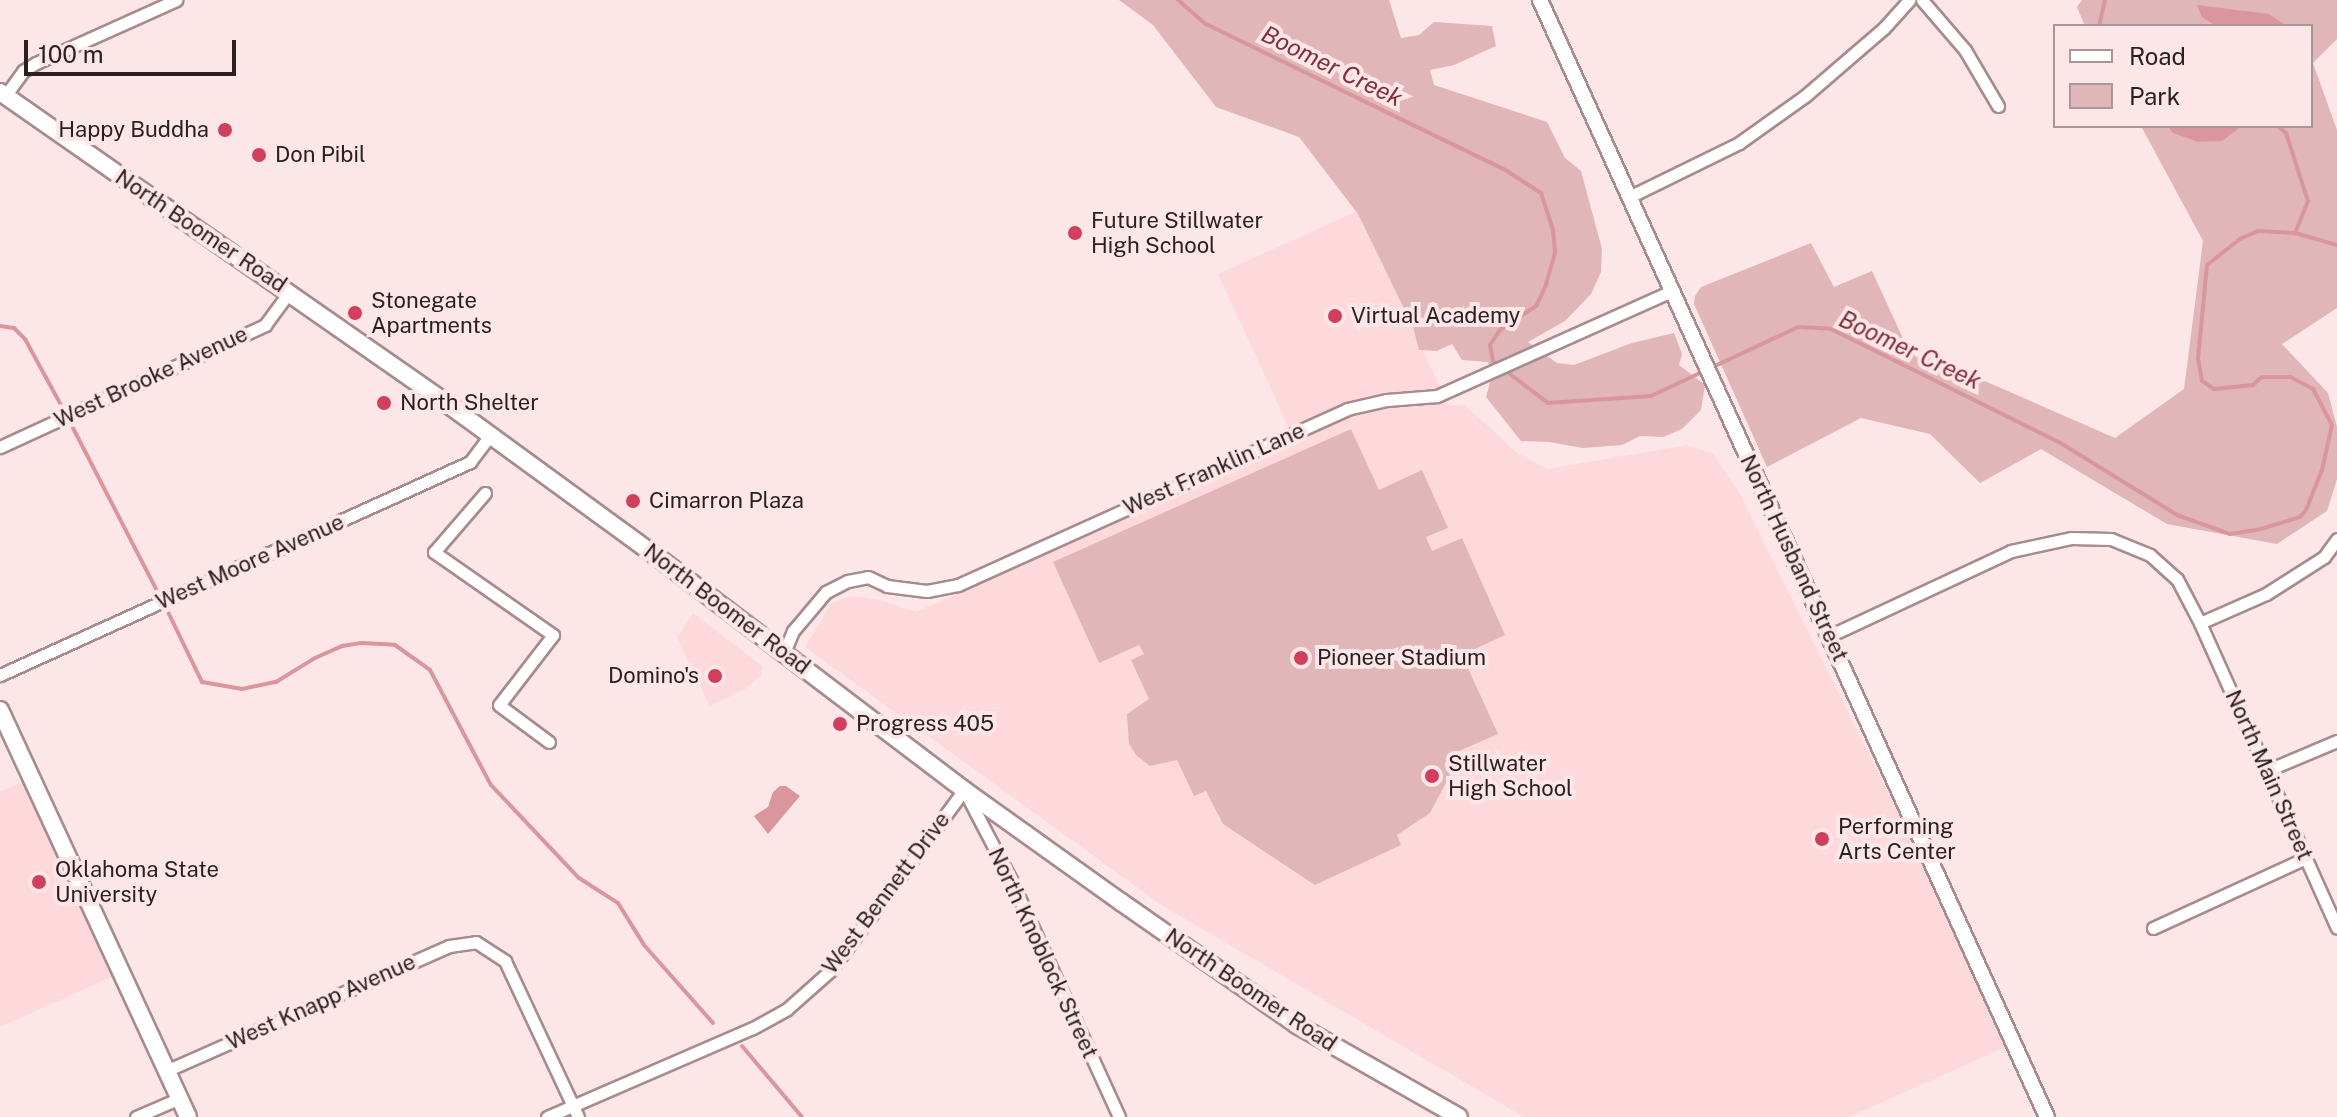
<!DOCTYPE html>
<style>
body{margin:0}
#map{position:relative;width:2337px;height:1117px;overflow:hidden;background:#fde6e7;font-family:"Public Sans",sans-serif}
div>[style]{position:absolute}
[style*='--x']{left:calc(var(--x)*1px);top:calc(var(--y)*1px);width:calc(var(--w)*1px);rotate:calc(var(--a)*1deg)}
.built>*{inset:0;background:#fed9dc}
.green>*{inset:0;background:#e0b6b9}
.water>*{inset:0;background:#d9979d}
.stream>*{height:4px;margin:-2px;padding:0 2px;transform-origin:2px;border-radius:2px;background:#d9979d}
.roads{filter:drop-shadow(2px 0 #a68c8e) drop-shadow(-2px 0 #a68c8e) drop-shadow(0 2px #a68c8e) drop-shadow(0 -2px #a68c8e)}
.minor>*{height:11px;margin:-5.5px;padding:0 5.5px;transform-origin:5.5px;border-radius:5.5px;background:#fff}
.tertiary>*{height:14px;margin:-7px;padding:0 7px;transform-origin:7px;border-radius:7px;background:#fff}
.secondary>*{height:16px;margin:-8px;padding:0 8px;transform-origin:8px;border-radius:8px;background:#fff}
.dots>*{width:22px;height:22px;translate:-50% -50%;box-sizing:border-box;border:4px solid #fde6e7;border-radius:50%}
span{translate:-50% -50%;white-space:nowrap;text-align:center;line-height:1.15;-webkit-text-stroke:8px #fde6e7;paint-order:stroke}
.poi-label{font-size:22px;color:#2a2021}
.right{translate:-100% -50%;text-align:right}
.left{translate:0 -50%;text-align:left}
.street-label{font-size:22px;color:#2a2021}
.water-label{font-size:24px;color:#80313e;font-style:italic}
.legend{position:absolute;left:2053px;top:24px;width:260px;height:104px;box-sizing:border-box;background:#fde6e7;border:2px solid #a99798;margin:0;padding:10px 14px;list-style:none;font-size:24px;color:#2a2021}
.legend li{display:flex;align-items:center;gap:16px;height:40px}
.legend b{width:40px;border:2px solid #a99798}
.scale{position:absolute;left:24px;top:40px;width:212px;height:36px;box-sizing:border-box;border:4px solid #2a2021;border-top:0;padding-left:10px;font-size:24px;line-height:28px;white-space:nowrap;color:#2a2021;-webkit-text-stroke:6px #fde6e7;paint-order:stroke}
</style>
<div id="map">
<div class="built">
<div style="clip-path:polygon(1360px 210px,1448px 405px,1465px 405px,1517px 453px,1548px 469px,1687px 445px,1713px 454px,1739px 492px,2012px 1044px,1849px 1117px,1524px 1117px,1163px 906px,805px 647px,831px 604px,850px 596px,880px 600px,916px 612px,1296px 443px,1218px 274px)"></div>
<div style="clip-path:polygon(693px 613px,762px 666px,761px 675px,745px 689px,710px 706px,677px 638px)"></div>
<div style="clip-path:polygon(31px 778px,120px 973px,0 1027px,0 792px)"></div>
</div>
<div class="green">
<div style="clip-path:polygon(1119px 0,1389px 0,1401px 38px,1419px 35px,1434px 22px,1492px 26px,1496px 46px,1454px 65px,1430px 70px,1434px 85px,1547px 122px,1565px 158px,1581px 171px,1602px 249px,1601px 272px,1591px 294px,1565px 321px,1528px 342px,1557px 363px,1574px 365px,1632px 343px,1674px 333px,1682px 354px,1679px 365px,1705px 385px,1701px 410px,1682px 429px,1663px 437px,1640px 436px,1622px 445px,1583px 448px,1549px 442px,1521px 441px,1486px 397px,1492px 376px,1488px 362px,1462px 360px,1452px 344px,1437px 351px,1419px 350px,1413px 327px,1358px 214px,1299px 137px,1216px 107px,1153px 25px)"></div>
<div style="clip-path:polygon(2082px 0,2337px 0,2337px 39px,2313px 63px,2337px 130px,2337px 308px,2282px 344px,2328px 393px,2337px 427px,2337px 479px,2327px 511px,2277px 544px,2167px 524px,2041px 449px,1980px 483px,1930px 434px,1861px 418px,1767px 467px,1694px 304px,1695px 296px,1701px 287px,1811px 243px,1834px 287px,1872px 271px,1907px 347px,2115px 438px,2184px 389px,2203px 241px,2141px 126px,2311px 126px,2311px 26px,2085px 26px,2077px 7px)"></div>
<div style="clip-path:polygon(1351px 429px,1379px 490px,1422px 470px,1448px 528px,1426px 537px,1432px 551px,1462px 538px,1505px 635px,1462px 655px,1498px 734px,1452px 754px,1451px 773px,1430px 813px,1397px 835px,1401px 845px,1315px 885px,1223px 824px,1206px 791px,1194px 796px,1177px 760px,1150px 766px,1136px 755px,1129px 744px,1127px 714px,1149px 699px,1131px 660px,1144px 654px,1139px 645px,1099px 663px,1053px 562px)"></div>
</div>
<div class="water">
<div style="clip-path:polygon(2197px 5px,2269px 14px,2287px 26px,2216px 26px,2202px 17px)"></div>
<div style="clip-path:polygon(2167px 126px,2242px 126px,2222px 141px,2198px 142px,2173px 133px)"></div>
<div style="clip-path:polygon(780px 786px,786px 786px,800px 796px,768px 834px,754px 816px,768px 807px,773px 792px)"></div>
</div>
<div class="stream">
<div style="--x:1178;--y:0;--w:37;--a:41"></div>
<div style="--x:1206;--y:24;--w:335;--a:26"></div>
<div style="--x:1507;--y:171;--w:40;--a:32.9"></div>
<div style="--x:1541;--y:193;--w:39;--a:72"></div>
<div style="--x:1553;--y:230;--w:23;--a:85"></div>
<div style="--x:1555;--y:253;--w:33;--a:106"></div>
<div style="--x:1546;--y:285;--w:23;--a:115"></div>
<div style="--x:1536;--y:306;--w:43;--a:146.3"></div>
<div style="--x:1500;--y:330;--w:18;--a:124"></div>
<div style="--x:1490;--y:345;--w:16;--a:79"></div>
<div style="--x:1493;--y:361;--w:69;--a:37.4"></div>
<div style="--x:1548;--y:403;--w:103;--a:-3.9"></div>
<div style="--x:1651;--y:396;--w:162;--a:-25.1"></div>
<div style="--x:1798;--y:327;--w:33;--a:3"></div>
<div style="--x:1831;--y:329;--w:254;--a:26.4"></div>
<div style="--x:2059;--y:442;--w:139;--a:31.7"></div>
<div style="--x:2177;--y:515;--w:56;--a:19.7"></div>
<div style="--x:2230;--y:534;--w:31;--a:-9"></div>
<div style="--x:2261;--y:529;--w:41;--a:-17.1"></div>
<div style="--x:2300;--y:517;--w:9;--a:-49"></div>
<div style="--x:2306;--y:510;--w:43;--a:-68.2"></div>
<div style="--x:2322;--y:470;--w:46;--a:-77.5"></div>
<div style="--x:2332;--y:425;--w:41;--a:-117.8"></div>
<div style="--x:2313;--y:389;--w:26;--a:-152"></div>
<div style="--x:2290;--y:377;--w:28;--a:180"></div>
<div style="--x:2262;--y:377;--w:12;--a:138"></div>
<div style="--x:2253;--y:385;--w:39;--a:174"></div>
<div style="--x:2214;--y:389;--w:14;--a:-146"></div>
<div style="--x:2202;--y:381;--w:22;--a:-100"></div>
<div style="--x:2198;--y:359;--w:94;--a:-84.5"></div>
<div style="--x:2207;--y:265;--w:42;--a:-38.2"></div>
<div style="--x:2240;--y:239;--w:20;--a:-24"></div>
<div style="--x:2258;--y:231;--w:37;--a:3"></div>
<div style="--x:2295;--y:233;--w:44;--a:15.9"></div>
<div style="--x:2099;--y:26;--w:27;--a:-77"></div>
<div style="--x:2278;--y:126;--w:11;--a:41"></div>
<div style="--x:2286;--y:133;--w:71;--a:72.1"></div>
<div style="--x:2308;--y:201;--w:35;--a:112"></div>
<div style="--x:0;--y:326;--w:14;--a:8"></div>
<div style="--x:14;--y:328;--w:16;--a:45"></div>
<div style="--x:25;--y:339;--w:77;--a:61.4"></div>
<div style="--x:73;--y:428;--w:183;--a:62.7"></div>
<div style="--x:168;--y:612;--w:78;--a:64.1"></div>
<div style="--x:202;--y:682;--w:41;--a:9.9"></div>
<div style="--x:242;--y:689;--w:35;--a:-12"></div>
<div style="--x:276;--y:682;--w:46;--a:-31.6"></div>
<div style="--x:315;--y:658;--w:30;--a:-24"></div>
<div style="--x:342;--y:646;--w:20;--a:-9"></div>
<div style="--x:362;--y:643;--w:33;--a:3"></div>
<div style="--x:395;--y:645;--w:43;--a:35.5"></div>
<div style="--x:430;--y:670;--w:130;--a:62.1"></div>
<div style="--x:491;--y:785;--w:128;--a:46.6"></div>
<div style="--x:579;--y:878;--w:46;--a:32.7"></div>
<div style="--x:618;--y:903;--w:49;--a:58.2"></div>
<div style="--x:644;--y:945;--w:104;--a:48.5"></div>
<div style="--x:742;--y:1046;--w:93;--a:49.8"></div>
</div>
<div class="roads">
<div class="minor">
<div style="--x:1922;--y:0;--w:66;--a:49.3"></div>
<div style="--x:1965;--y:50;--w:65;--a:59.5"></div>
<div style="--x:5;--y:96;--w:31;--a:-54"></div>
<div style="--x:23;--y:71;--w:15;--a:-32"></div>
<div style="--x:36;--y:63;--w:154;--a:-24.2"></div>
<div style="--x:1629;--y:197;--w:123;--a:-26.1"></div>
<div style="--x:1739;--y:143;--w:81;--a:-35.5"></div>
<div style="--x:1805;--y:96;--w:104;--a:-40.7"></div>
<div style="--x:1884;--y:28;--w:38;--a:-48"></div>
<div style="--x:0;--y:447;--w:292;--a:-24.7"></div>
<div style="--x:265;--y:325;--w:42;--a:-53.7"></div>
<div style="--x:485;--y:493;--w:78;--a:130.8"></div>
<div style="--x:434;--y:552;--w:145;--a:34.9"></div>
<div style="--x:553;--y:635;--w:88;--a:127.6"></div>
<div style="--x:499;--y:705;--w:62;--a:36.5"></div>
<div style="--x:2200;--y:623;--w:72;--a:-23.7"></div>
<div style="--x:2266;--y:594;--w:69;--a:-32.5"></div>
<div style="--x:2324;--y:557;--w:22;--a:-54"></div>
<div style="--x:1829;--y:636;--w:201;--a:-25"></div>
<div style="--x:2011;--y:551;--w:61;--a:-12.2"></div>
<div style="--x:2071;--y:538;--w:40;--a:1.4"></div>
<div style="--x:2111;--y:539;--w:42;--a:22.3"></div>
<div style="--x:2150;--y:555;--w:36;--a:42"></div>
<div style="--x:2177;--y:579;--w:50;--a:62.4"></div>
<div style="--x:2200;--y:623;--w:334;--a:65.8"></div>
<div style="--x:784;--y:653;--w:24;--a:-68"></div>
<div style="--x:793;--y:631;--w:51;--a:-49.8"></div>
<div style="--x:826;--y:592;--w:25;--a:-27"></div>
<div style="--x:848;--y:581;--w:20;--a:-11"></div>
<div style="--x:868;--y:577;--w:21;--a:25"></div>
<div style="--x:887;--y:586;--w:40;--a:7.1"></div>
<div style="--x:927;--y:591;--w:32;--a:-11"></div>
<div style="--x:958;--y:585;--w:427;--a:-24.3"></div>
<div style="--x:1347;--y:409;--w:41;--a:-12.7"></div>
<div style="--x:1387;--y:400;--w:50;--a:-4.6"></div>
<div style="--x:1437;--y:396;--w:257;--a:-24.1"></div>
<div style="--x:0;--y:675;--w:516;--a:-24.38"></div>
<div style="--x:470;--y:462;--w:34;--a:-53"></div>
<div style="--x:2268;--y:770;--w:75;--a:-22.8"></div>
<div style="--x:2153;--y:928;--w:168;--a:-24.6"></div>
<div style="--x:168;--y:1070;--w:307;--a:-23.8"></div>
<div style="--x:449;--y:946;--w:27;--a:-8"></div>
<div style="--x:476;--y:942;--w:35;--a:33"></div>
<div style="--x:505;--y:961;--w:172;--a:64.9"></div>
<div style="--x:136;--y:1117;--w:48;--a:-23.4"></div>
<div style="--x:547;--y:1117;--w:224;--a:-23.4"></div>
<div style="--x:753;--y:1028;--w:39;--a:-29"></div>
<div style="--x:787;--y:1009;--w:57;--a:-41.5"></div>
<div style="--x:830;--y:971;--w:225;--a:-53.5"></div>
<div style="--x:964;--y:790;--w:104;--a:62.4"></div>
<div style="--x:1012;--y:882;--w:258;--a:65.5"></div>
</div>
<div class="tertiary">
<div style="--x:1540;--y:0;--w:1227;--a:65.59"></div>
</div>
<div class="secondary">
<div style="--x:0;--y:92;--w:539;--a:34.87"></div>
<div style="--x:442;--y:400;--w:265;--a:36.1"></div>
<div style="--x:656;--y:556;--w:387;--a:37.2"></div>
<div style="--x:964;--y:790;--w:193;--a:35.5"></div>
<div style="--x:1121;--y:902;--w:215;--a:34.9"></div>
<div style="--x:1297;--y:1025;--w:186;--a:29.6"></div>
<div style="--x:0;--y:710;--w:448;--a:65.2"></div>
</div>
</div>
<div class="dots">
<div style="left:225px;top:130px;background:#d0405c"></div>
<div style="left:259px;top:155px;background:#d0405c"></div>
<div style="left:1075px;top:233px;background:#d0405c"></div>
<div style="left:355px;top:313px;background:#d0405c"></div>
<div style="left:1335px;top:316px;background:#d0405c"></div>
<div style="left:384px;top:403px;background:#d0405c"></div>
<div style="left:633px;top:501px;background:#d0405c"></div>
<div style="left:1301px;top:658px;background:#d0405c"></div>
<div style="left:715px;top:676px;background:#d0405c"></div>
<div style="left:840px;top:724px;background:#d0405c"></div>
<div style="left:1432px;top:776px;background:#d0405c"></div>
<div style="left:1822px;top:839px;background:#d0405c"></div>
<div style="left:39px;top:882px;background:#d0405c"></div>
</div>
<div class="poi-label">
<span class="right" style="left:209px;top:130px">Happy Buddha</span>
<span class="left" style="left:275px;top:155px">Don Pibil</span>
<span class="left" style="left:1091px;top:233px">Future Stillwater<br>High School</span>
<span class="left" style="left:371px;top:313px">Stonegate<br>Apartments</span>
<span class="left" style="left:1351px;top:316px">Virtual Academy</span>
<span class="left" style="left:400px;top:403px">North Shelter</span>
<span class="left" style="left:649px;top:501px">Cimarron Plaza</span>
<span class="left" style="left:1317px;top:658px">Pioneer Stadium</span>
<span class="right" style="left:699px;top:676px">Domino's</span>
<span class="left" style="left:856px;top:724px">Progress 405</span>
<span class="left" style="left:1448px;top:776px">Stillwater<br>High School</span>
<span class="left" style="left:1838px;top:839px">Performing<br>Arts Center</span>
<span class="left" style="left:55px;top:882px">Oklahoma State<br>University</span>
</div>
<div class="street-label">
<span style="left:201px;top:231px;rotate:34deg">North Boomer Road</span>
<span style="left:151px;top:377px;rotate:-25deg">West Brooke Avenue</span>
<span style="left:1214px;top:469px;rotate:-24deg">West Franklin Lane</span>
<span style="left:1794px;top:558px;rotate:65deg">North Husband Street</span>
<span style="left:250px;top:562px;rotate:-24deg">West Moore Avenue</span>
<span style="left:727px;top:609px;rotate:37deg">North Boomer Road</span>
<span style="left:2269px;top:775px;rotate:66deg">North Main Street</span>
<span style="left:886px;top:893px;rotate:-53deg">West Bennett Drive</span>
<span style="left:1043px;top:953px;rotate:65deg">North Knoblock Street</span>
<span style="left:1251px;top:990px;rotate:34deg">North Boomer Road</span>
<span style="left:321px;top:1002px;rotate:-24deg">West Knapp Avenue</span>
</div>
<div class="water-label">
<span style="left:1332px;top:66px;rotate:26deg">Boomer Creek</span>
<span style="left:1910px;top:350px;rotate:25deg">Boomer Creek</span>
</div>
<ul class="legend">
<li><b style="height:10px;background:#fff"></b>Road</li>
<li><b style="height:22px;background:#e0b6b9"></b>Park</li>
</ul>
<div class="scale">100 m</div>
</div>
